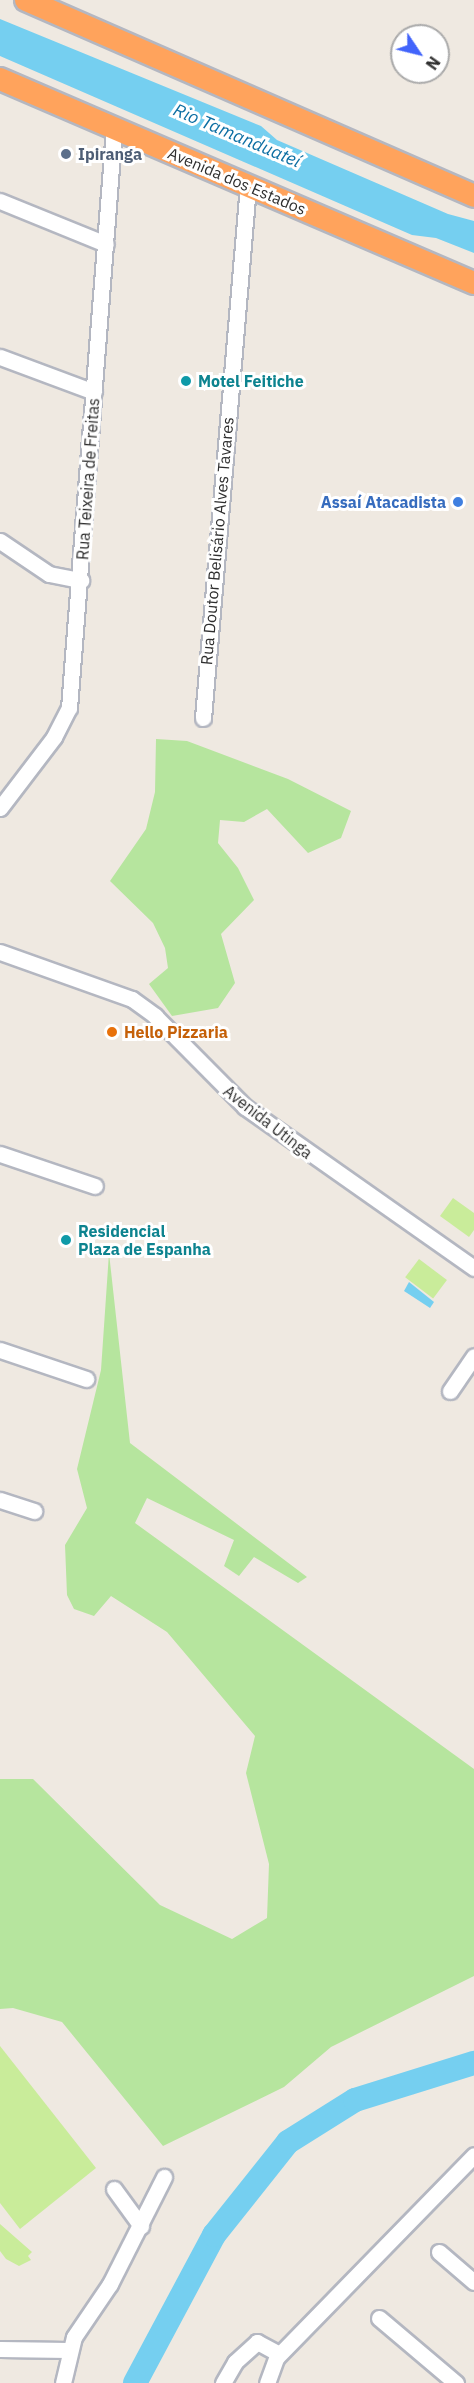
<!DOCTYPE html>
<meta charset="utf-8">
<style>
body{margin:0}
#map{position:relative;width:474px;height:2383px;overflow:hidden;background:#efe9e1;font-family:"IBM Plex Sans",sans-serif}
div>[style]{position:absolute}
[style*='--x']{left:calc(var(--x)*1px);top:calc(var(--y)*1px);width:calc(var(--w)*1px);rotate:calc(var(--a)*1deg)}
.green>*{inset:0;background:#b6e59e}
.pitch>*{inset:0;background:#c9ec9a;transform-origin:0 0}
.water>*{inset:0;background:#75cff0}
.river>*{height:24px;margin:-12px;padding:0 12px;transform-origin:12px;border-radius:12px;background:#75cff0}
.roads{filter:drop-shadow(2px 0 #b4b7c1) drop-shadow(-2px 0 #b4b7c1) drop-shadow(0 2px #b4b7c1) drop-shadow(0 -2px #b4b7c1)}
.minor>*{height:15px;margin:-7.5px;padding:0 7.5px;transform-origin:7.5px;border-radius:7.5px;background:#fff}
.highway>*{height:22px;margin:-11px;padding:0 11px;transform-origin:11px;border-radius:11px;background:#ffa35c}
.dots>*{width:16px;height:16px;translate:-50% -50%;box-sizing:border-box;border:3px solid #fff;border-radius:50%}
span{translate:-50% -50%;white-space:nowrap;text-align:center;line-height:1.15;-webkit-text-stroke:6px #fff;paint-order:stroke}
.service-label{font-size:16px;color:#4e5e75;font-weight:700}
.left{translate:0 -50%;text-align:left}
.street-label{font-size:16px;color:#2e2e2e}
.culture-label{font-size:16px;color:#0d838f;font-weight:700}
.shop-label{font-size:16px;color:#366cbe;font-weight:700}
.right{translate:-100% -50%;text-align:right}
.food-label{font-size:16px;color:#c56008;font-weight:700}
.water-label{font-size:18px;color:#0d6fa3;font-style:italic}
.north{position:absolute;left:390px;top:24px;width:60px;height:60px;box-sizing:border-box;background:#fff;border:2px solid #ababab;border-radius:50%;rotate:125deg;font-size:16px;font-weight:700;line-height:24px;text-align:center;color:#2e2e2e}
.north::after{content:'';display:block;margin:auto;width:21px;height:27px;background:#4264fb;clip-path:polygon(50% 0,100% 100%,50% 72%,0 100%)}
</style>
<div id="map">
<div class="green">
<div style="clip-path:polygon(156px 739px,187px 741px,288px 779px,351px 811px,341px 838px,308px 853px,267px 809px,244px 822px,220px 820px,218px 843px,238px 868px,254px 900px,221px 934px,235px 983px,218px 1008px,172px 1016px,149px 984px,168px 968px,165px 948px,153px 923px,110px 881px,146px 829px,155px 792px)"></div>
<div style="clip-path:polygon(109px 1253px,130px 1443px,307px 1577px,298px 1583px,254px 1557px,239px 1576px,224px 1566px,234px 1540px,147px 1498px,135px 1523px,474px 1769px,474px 1976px,331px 2047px,284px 2087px,163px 2146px,62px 2022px,13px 2008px,0 2009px,0 1779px,33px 1779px,160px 1905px,232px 1939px,267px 1918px,269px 1864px,246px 1773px,255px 1736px,167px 1632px,111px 1596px,94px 1616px,74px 1609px,67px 1595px,65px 1545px,87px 1508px,77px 1469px,101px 1370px)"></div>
</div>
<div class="pitch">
<div style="clip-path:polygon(453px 1198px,474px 1213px,474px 1230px,469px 1237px,440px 1216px)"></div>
<div style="left:419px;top:1259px;width:35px;height:23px;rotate:37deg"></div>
<div style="clip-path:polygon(0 2046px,96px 2168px,20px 2229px,0 2203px)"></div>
<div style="clip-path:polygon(0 2224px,32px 2252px,28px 2256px,31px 2260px,19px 2266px,6px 2259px,0 2251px)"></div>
</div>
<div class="water">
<div style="clip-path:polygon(0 19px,261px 126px,277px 140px,448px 214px,474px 221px,474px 253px,436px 238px,412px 235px,0 56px)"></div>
<div style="clip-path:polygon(409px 1282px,434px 1302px,430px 1308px,404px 1291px)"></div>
</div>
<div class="river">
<div style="--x:135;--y:2383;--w:168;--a:-61.9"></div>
<div style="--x:214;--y:2235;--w:119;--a:-51.5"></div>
<div style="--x:288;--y:2142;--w:79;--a:-32.1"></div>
<div style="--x:355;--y:2100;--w:125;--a:-17.3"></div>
</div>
<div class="roads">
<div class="minor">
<div style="--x:0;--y:201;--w:114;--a:22.1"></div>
<div style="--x:0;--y:357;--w:100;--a:20.4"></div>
<div style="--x:0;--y:541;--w:59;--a:34"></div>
<div style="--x:49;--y:574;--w:33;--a:11"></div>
<div style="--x:203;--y:718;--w:535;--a:-85.17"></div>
<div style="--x:0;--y:808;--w:89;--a:-52.7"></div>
<div style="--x:54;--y:737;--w:33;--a:-63"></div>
<div style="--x:69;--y:708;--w:582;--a:-85.56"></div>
<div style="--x:0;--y:952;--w:140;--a:19.6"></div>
<div style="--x:132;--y:999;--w:29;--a:36"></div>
<div style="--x:155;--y:1016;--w:128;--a:45.3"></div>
<div style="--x:245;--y:1107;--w:280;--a:35.1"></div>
<div style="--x:0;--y:1154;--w:100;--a:18.6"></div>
<div style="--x:0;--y:1350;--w:91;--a:18.6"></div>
<div style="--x:450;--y:1391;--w:42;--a:-55.6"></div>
<div style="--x:0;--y:1500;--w:36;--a:18"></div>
<div style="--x:114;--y:2189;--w:46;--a:53.9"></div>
<div style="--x:439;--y:2252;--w:46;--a:40.6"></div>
<div style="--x:379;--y:2318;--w:101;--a:40.2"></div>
<div style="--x:0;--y:2349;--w:68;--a:0.8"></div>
<div style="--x:277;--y:2357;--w:282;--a:-45.7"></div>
<div style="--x:63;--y:2383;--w:47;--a:-76.6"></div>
<div style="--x:74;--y:2337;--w:64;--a:-55.8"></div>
<div style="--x:110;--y:2284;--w:120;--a:-63.2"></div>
<div style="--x:223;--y:2383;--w:24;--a:-60"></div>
<div style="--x:235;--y:2362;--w:30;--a:-42"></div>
<div style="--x:257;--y:2342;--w:24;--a:28"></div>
<div style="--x:278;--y:2353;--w:32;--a:110"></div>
</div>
<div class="highway">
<div style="--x:26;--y:0;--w:489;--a:23.6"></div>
<div style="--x:0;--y:79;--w:516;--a:23.29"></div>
</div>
</div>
<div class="dots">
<div style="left:66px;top:154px;background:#5c6f8a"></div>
<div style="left:186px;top:381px;background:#0f9aa8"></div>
<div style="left:458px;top:502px;background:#3f7fe0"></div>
<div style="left:112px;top:1032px;background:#e8710a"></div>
<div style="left:66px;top:1240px;background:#0f9aa8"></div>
</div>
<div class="service-label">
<span class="left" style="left:78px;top:154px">Ipiranga</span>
</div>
<div class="street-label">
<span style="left:237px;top:181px;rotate:23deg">Avenida dos Estados</span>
<span style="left:88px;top:479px;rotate:-86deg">Rua Teixeira de Freitas</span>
<span style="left:217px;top:541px;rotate:-85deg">Rua Doutor Belisário Alves Tavares</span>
<span style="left:268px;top:1122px;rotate:38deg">Avenida Utinga</span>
</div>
<div class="culture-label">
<span class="left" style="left:198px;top:381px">Motel Feitiche</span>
<span class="left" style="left:78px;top:1240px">Residencial<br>Plaza de Espanha</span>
</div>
<div class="shop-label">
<span class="right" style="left:446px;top:502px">Assaí Atacadista</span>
</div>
<div class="food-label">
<span class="left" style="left:124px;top:1032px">Hello Pizzaria</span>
</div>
<div class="water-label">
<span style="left:237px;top:136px;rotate:23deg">Rio Tamanduateí</span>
</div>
<div class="north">N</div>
</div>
